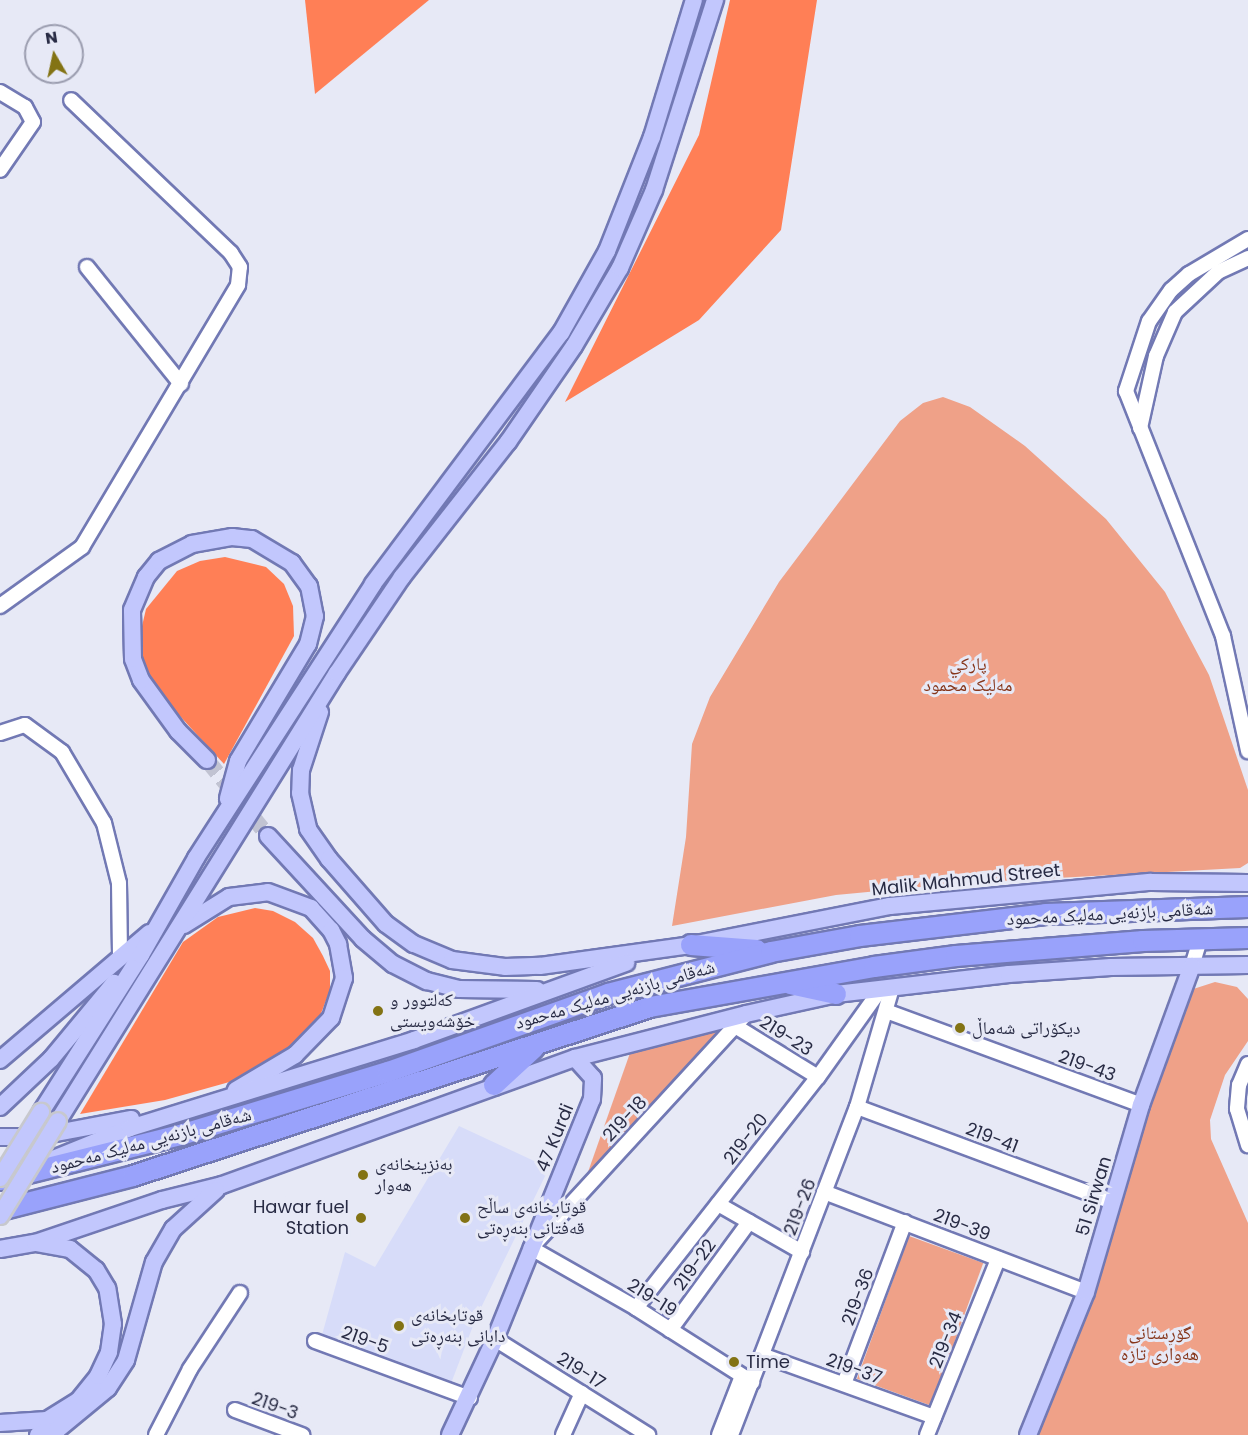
<!DOCTYPE html>
<meta charset="utf-8">
<style>
body{margin:0}
#map{position:relative;width:1248px;height:1435px;overflow:hidden;background:#e7e9f6;font-family:Poppins,"Noto Naskh Arabic",sans-serif}
div>[style]{position:absolute}
[style*='--x']{left:calc(var(--x)*1px);top:calc(var(--y)*1px);width:calc(var(--w)*1px);rotate:calc(var(--a)*1deg)}
.built>*{inset:0;background:#d7dcf9}
.green>*{inset:0;background:#efa188;transform-origin:0 0}
.forest>*{inset:0;background:#ff7f56}
.major-tunnel>*{height:16px;margin-top:-8px;transform-origin:0;background:repeating-linear-gradient(90deg,#c1c3d2 0 16px,transparent 0 24px)}
.roads{filter:drop-shadow(2px 0 #7279b4) drop-shadow(-2px 0 #7279b4) drop-shadow(0 2px #7279b4) drop-shadow(0 -2px #7279b4)}
.minor>*{height:14px;margin:-7px;padding:0 7px;transform-origin:7px;border-radius:7px;background:#fff}
.major>*{height:16px;margin:-8px;padding:0 8px;transform-origin:8px;border-radius:8px;background:#c2c7fd}
.highway>*{height:20px;margin:-10px;padding:0 10px;transform-origin:10px;border-radius:10px;background:#99a2fb}
.bridges{filter:drop-shadow(2px 0 #c7c8ce) drop-shadow(-2px 0 #c7c8ce) drop-shadow(0 2px #c7c8ce) drop-shadow(0 -2px #c7c8ce)}
.major-bridge>*{height:16px;margin:-8px;padding:0 8px;transform-origin:8px;border-radius:8px;background:#c2c7fd}
.dots>*{width:16px;height:16px;translate:-50% -50%;box-sizing:border-box;border:3px solid #e7e9f6;border-radius:50%}
span{translate:-50% -50%;white-space:nowrap;text-align:center;line-height:1.15;-webkit-text-stroke:6px #e7e9f6;paint-order:stroke}
.park-label{font-size:18px;color:#86351a}
.street-label{font-size:18px;color:#282b44}
.poi-label{font-size:18px;color:#282b44}
.left{translate:0 -50%;text-align:left}
.right{translate:-100% -50%;text-align:right}
.north{position:absolute;left:24px;top:24px;width:60px;height:60px;box-sizing:border-box;background:#e7e9f6;border:2px solid #9b9daf;border-radius:50%;rotate:351deg;font-size:16px;font-weight:700;line-height:24px;text-align:center;color:#282b44}
.north::after{content:'';display:block;margin:auto;width:21px;height:27px;background:#837314;clip-path:polygon(50% 0,100% 100%,50% 72%,0 100%)}
</style>
<div id="map">
<div class="built">
<div style="clip-path:polygon(459px 1126px,549px 1168px,476px 1318px,450px 1386px,322px 1335px,345px 1252px,375px 1267px)"></div>
</div>
<div class="green">
<div style="clip-path:polygon(943px 397px,970px 407px,1025px 446px,1106px 519px,1165px 592px,1209px 675px,1248px 790px,1248px 863px,1240px 868px,963px 883px,836px 895px,672px 926px,686px 837px,692px 744px,710px 697px,779px 582px,900px 421px,923px 403px)"></div>
<div style="clip-path:polygon(1215px 982px,1237px 987px,1248px 999px,1248px 1041px,1225px 1075px,1210px 1120px,1211px 1139px,1248px 1223px,1248px 1435px,1028px 1435px,1184px 992px)"></div>
<div style="clip-path:polygon(721px 1029px,582px 1189px,630px 1053px)"></div>
<div style="left:909px;top:1236px;width:79px;height:152px;rotate:20deg"></div>
</div>
<div class="forest">
<div style="clip-path:polygon(305px 0,429px 0,315px 94px)"></div>
<div style="clip-path:polygon(730px 0,817px 0,781px 230px,699px 320px,565px 402px,699px 135px)"></div>
<div style="clip-path:polygon(225px 557px,266px 567px,284px 584px,293px 606px,294px 636px,224px 764px,155px 689px,142px 661px,139px 639px,146px 609px,177px 571px,200px 561px)"></div>
<div style="clip-path:polygon(255px 908px,273px 911px,295px 922px,313px 938px,323px 956px,330px 971px,330px 990px,317px 1024px,301px 1041px,266px 1065px,233px 1081px,165px 1100px,80px 1114px,183px 942px,218px 917px)"></div>
</div>
<div class="major-tunnel">
<div style="--x:207;--y:760;--w:97;--a:51.2"></div>
</div>
<div class="roads">
<div class="minor">
<div style="--x:0;--y:92;--w:29;--a:31"></div>
<div style="--x:25;--y:107;--w:17;--a:62"></div>
<div style="--x:33;--y:122;--w:58;--a:124.5"></div>
<div style="--x:1248;--y:239;--w:69;--a:149.3"></div>
<div style="--x:1189;--y:274;--w:24;--a:138"></div>
<div style="--x:1171;--y:290;--w:38;--a:125"></div>
<div style="--x:1149;--y:321;--w:74;--a:108.2"></div>
<div style="--x:1126;--y:391;--w:264;--a:68.4"></div>
<div style="--x:1223;--y:636;--w:118;--a:77.7"></div>
<div style="--x:87;--y:267;--w:150;--a:51.2"></div>
<div style="--x:1140;--y:428;--w:74;--a:-77.5"></div>
<div style="--x:1156;--y:356;--w:48;--a:-66.6"></div>
<div style="--x:1175;--y:312;--w:59;--a:-42.9"></div>
<div style="--x:1218;--y:272;--w:33;--a:-25"></div>
<div style="--x:0;--y:606;--w:101;--a:-35.7"></div>
<div style="--x:82;--y:547;--w:305;--a:-59.2"></div>
<div style="--x:238;--y:285;--w:18;--a:-84"></div>
<div style="--x:240;--y:267;--w:17;--a:-123"></div>
<div style="--x:231;--y:253;--w:221;--a:-136.3"></div>
<div style="--x:0;--y:733;--w:26;--a:-18"></div>
<div style="--x:25;--y:725;--w:46;--a:36.1"></div>
<div style="--x:62;--y:752;--w:82;--a:59.4"></div>
<div style="--x:104;--y:823;--w:62;--a:76"></div>
<div style="--x:119;--y:883;--w:74;--a:89.2"></div>
<div style="--x:1192;--y:966;--w:28;--a:-73"></div>
<div style="--x:886;--y:1011;--w:272;--a:20.2"></div>
<div style="--x:746;--y:1014;--w:318;--a:132.6"></div>
<div style="--x:531;--y:1248;--w:121;--a:29.7"></div>
<div style="--x:636;--y:1308;--w:138;--a:32.5"></div>
<div style="--x:735;--y:1026;--w:97;--a:31.6"></div>
<div style="--x:1248;--y:1064;--w:23;--a:113"></div>
<div style="--x:1239;--y:1085;--w:24;--a:95"></div>
<div style="--x:1237;--y:1109;--w:38;--a:73"></div>
<div style="--x:857;--y:1107;--w:273;--a:20.4"></div>
<div style="--x:824;--y:1192;--w:280;--a:20.9"></div>
<div style="--x:718;--y:1204;--w:97;--a:29.7"></div>
<div style="--x:636;--y:1308;--w:294;--a:-51.8"></div>
<div style="--x:818;--y:1077;--w:107;--a:-54.5"></div>
<div style="--x:670;--y:1330;--w:134;--a:-53.8"></div>
<div style="--x:495;--y:1339;--w:181;--a:32.1"></div>
<div style="--x:315;--y:1341;--w:165;--a:20.2"></div>
<div style="--x:762;--y:1355;--w:183;--a:19.8"></div>
<div style="--x:844;--y:1384;--w:173;--a:-69.4"></div>
<div style="--x:235;--y:1410;--w:72;--a:20.5"></div>
<div style="--x:156;--y:1435;--w:74;--a:-62.7"></div>
<div style="--x:190;--y:1369;--w:91;--a:-56.7"></div>
<div style="--x:563;--y:1435;--w:46;--a:-65.7"></div>
<div style="--x:719;--y:1435;--w:63;--a:-68.7"></div>
<div style="--x:731;--y:1435;--w:351;--a:-69"></div>
<div style="--x:857;--y:1107;--w:124;--a:-73.6"></div>
<div style="--x:927;--y:1435;--w:190;--a:-68"></div>
</div>
<div class="major">
<div style="--x:320;--y:712;--w:61;--a:108.1"></div>
<div style="--x:301;--y:770;--w:23;--a:92"></div>
<div style="--x:300;--y:793;--w:37;--a:77"></div>
<div style="--x:308;--y:829;--w:37;--a:55"></div>
<div style="--x:329;--y:859;--w:86;--a:48.8"></div>
<div style="--x:386;--y:924;--w:34;--a:36"></div>
<div style="--x:414;--y:944;--w:41;--a:22.8"></div>
<div style="--x:452;--y:960;--w:53;--a:7.5"></div>
<div style="--x:505;--y:967;--w:35;--a:-2"></div>
<div style="--x:540;--y:966;--w:152;--a:-7.9"></div>
<div style="--x:691;--y:945;--w:203;--a:-11.1"></div>
<div style="--x:890;--y:906;--w:262;--a:-5.3"></div>
<div style="--x:1151;--y:882;--w:97;--a:0.6"></div>
<div style="--x:207;--y:760;--w:41;--a:-135"></div>
<div style="--x:178;--y:731;--w:63;--a:-126"></div>
<div style="--x:141;--y:680;--w:22;--a:-111"></div>
<div style="--x:133;--y:659;--w:49;--a:-91.2"></div>
<div style="--x:132;--y:610;--w:36;--a:-67"></div>
<div style="--x:146;--y:577;--w:21;--a:-51"></div>
<div style="--x:159;--y:561;--w:37;--a:-27"></div>
<div style="--x:192;--y:544;--w:41;--a:-9.9"></div>
<div style="--x:232;--y:537;--w:20;--a:6"></div>
<div style="--x:252;--y:539;--w:47;--a:31"></div>
<div style="--x:292;--y:563;--w:29;--a:54"></div>
<div style="--x:309;--y:586;--w:31;--a:79"></div>
<div style="--x:315;--y:616;--w:29;--a:104"></div>
<div style="--x:308;--y:644;--w:136;--a:120.9"></div>
<div style="--x:238;--y:761;--w:39;--a:105"></div>
<div style="--x:268;--y:836;--w:140;--a:47.3"></div>
<div style="--x:363;--y:939;--w:39;--a:40"></div>
<div style="--x:393;--y:964;--w:38;--a:27"></div>
<div style="--x:427;--y:981;--w:33;--a:14"></div>
<div style="--x:459;--y:989;--w:78;--a:0.7"></div>
<div style="--x:184;--y:925;--w:53;--a:-31.9"></div>
<div style="--x:229;--y:897;--w:39;--a:-7"></div>
<div style="--x:268;--y:892;--w:46;--a:20.4"></div>
<div style="--x:311;--y:908;--w:30;--a:48"></div>
<div style="--x:331;--y:930;--w:16;--a:63"></div>
<div style="--x:338;--y:944;--w:35;--a:80"></div>
<div style="--x:344;--y:978;--w:42;--a:108"></div>
<div style="--x:331;--y:1018;--w:52;--a:134.2"></div>
<div style="--x:295;--y:1055;--w:69;--a:149.3"></div>
<div style="--x:0;--y:1060;--w:196;--a:-40.4"></div>
<div style="--x:0;--y:1107;--w:70;--a:-43.3"></div>
<div style="--x:51;--y:1059;--w:99;--a:-50.3"></div>
<div style="--x:41;--y:1112;--w:186;--a:-57.5"></div>
<div style="--x:141;--y:955;--w:112;--a:-60.4"></div>
<div style="--x:196;--y:858;--w:326;--a:-57.1"></div>
<div style="--x:373;--y:584;--w:314;--a:-53.2"></div>
<div style="--x:561;--y:333;--w:94;--a:-60.7"></div>
<div style="--x:607;--y:251;--w:123;--a:-68.5"></div>
<div style="--x:652;--y:137;--w:143;--a:-73"></div>
<div style="--x:58;--y:1121;--w:528;--a:-58.09"></div>
<div style="--x:337;--y:673;--w:116;--a:-55.9"></div>
<div style="--x:402;--y:577;--w:172;--a:-51.9"></div>
<div style="--x:508;--y:442;--w:116;--a:-55.5"></div>
<div style="--x:574;--y:346;--w:91;--a:-59.5"></div>
<div style="--x:620;--y:268;--w:85;--a:-66.4"></div>
<div style="--x:654;--y:190;--w:200;--a:-72.2"></div>
<div style="--x:0;--y:1137;--w:35;--a:0"></div>
<div style="--x:35;--y:1137;--w:98;--a:-10.6"></div>
<div style="--x:41;--y:1164;--w:96;--a:-22"></div>
<div style="--x:130;--y:1128;--w:297;--a:-17.2"></div>
<div style="--x:414;--y:1040;--w:226;--a:-20"></div>
<div style="--x:0;--y:1249;--w:36;--a:-10"></div>
<div style="--x:35;--y:1243;--w:134;--a:-18.7"></div>
<div style="--x:162;--y:1200;--w:62;--a:-14"></div>
<div style="--x:222;--y:1185;--w:375;--a:-19.8"></div>
<div style="--x:575;--y:1058;--w:177;--a:-14.4"></div>
<div style="--x:746;--y:1014;--w:92;--a:-12.5"></div>
<div style="--x:836;--y:994;--w:174;--a:-6.6"></div>
<div style="--x:1009;--y:974;--w:102;--a:-3.9"></div>
<div style="--x:1111;--y:967;--w:137;--a:-0.8"></div>
<div style="--x:0;--y:1423;--w:47;--a:-3.7"></div>
<div style="--x:47;--y:1420;--w:36;--a:-32"></div>
<div style="--x:78;--y:1401;--w:32;--a:-51"></div>
<div style="--x:98;--y:1376;--w:26;--a:-65"></div>
<div style="--x:109;--y:1352;--w:28;--a:-82"></div>
<div style="--x:113;--y:1324;--w:36;--a:-99"></div>
<div style="--x:107;--y:1288;--w:21;--a:-121"></div>
<div style="--x:96;--y:1270;--w:33;--a:-141"></div>
<div style="--x:70;--y:1249;--w:35;--a:-170"></div>
<div style="--x:38;--y:1435;--w:20;--a:-15"></div>
<div style="--x:57;--y:1430;--w:66;--a:-39.5"></div>
<div style="--x:108;--y:1388;--w:33;--a:-57"></div>
<div style="--x:126;--y:1360;--w:102;--a:-74.1"></div>
<div style="--x:154;--y:1262;--w:38;--a:-60"></div>
<div style="--x:173;--y:1229;--w:58;--a:-42.2"></div>
<div style="--x:450;--y:1435;--w:106;--a:-64.9"></div>
<div style="--x:495;--y:1339;--w:259;--a:-68"></div>
<div style="--x:592;--y:1099;--w:21;--a:-87"></div>
<div style="--x:593;--y:1078;--w:27;--a:-132"></div>
<div style="--x:1028;--y:1435;--w:154;--a:-67.9"></div>
<div style="--x:1086;--y:1292;--w:195;--a:-73.6"></div>
<div style="--x:1141;--y:1105;--w:148;--a:-69.9"></div>
</div>
<div class="highway">
<div style="--x:691;--y:945;--w:66;--a:4.3"></div>
<div style="--x:790;--y:984;--w:47;--a:12.3"></div>
<div style="--x:494;--y:1085;--w:54;--a:-42.8"></div>
<div style="--x:0;--y:1180;--w:190;--a:-14"></div>
<div style="--x:184;--y:1134;--w:213;--a:-16.9"></div>
<div style="--x:388;--y:1072;--w:233;--a:-19.5"></div>
<div style="--x:608;--y:994;--w:168;--a:-14.4"></div>
<div style="--x:771;--y:952;--w:90;--a:-10.2"></div>
<div style="--x:860;--y:936;--w:187;--a:-6.7"></div>
<div style="--x:1046;--y:914;--w:202;--a:-2"></div>
<div style="--x:0;--y:1210;--w:137;--a:-14.3"></div>
<div style="--x:133;--y:1176;--w:544;--a:-18.1"></div>
<div style="--x:650;--y:1007;--w:228;--a:-10.1"></div>
<div style="--x:874;--y:967;--w:83;--a:-7.6"></div>
<div style="--x:956;--y:956;--w:188;--a:-4.6"></div>
<div style="--x:1143;--y:941;--w:105;--a:-1.6"></div>
</div>
</div>
<div class="bridges">
<div class="major-bridge">
<div style="--x:0;--y:1178;--w:78;--a:-58.2"></div>
<div style="--x:0;--y:1216;--w:111;--a:-58.6"></div>
</div>
</div>
<div class="dots">
<div style="left:378px;top:1011px;background:#837314"></div>
<div style="left:960px;top:1028px;background:#837314"></div>
<div style="left:363px;top:1175px;background:#837314"></div>
<div style="left:361px;top:1218px;background:#837314"></div>
<div style="left:465px;top:1218px;background:#837314"></div>
<div style="left:399px;top:1326px;background:#837314"></div>
<div style="left:734px;top:1362px;background:#837314"></div>
</div>
<div class="park-label">
<span style="left:968px;top:675px">پارکي<br>مەليک محمود</span>
<span style="left:1160px;top:1344px">گۆڕستانی<br>هەواری تازە</span>
</div>
<div class="street-label">
<span style="left:966px;top:880px;rotate:-6deg">Malik Mahmud Street</span>
<span style="left:1110px;top:914px;rotate:-3deg">شەقامی بازنەیی مەلیک مەحمود</span>
<span style="left:615px;top:995px;rotate:-16deg">شەقامی بازنەیی مەلیک مەحمود</span>
<span style="left:786px;top:1036px;rotate:32deg">219-23</span>
<span style="left:1087px;top:1066px;rotate:20deg">219-43</span>
<span style="left:625px;top:1119px;rotate:-47deg">219-18</span>
<span style="left:555px;top:1138px;rotate:-68deg">47 Kurdi</span>
<span style="left:992px;top:1138px;rotate:21deg">219-41</span>
<span style="left:746px;top:1139px;rotate:-52deg">219-20</span>
<span style="left:151px;top:1141px;rotate:-15deg">شەقامی بازنەیی مەلیک مەحمود</span>
<span style="left:1094px;top:1196px;rotate:-73deg">51 Sirwan</span>
<span style="left:800px;top:1207px;rotate:-69deg">219-26</span>
<span style="left:962px;top:1225px;rotate:21deg">219-39</span>
<span style="left:695px;top:1265px;rotate:-54deg">219-22</span>
<span style="left:858px;top:1297px;rotate:-69deg">219-36</span>
<span style="left:652px;top:1298px;rotate:32deg">219-19</span>
<span style="left:365px;top:1340px;rotate:20deg">219-5</span>
<span style="left:946px;top:1340px;rotate:-68deg">219-34</span>
<span style="left:854px;top:1369px;rotate:20deg">219-37</span>
<span style="left:581px;top:1371px;rotate:32deg">219-17</span>
<span style="left:275px;top:1406px;rotate:20deg">219-3</span>
</div>
<div class="poi-label">
<span class="left" style="left:390px;top:1011px">کەلتوور و<br>خۆشەویستی</span>
<span class="left" style="left:972px;top:1028px">دیکۆراتی شەماڵ</span>
<span class="left" style="left:375px;top:1175px">بەنزینخانەی<br>ھەوار</span>
<span class="right" style="left:349px;top:1218px">Hawar fuel<br>Station</span>
<span class="left" style="left:477px;top:1218px">قوتابخانەی ساڵح<br>قەفتانی بنەڕەتی</span>
<span class="left" style="left:411px;top:1326px">قوتابخانەی<br>دابانی بنەڕەتی</span>
<span class="left" style="left:746px;top:1362px">Time</span>
</div>
<div class="north">N</div>
</div>
